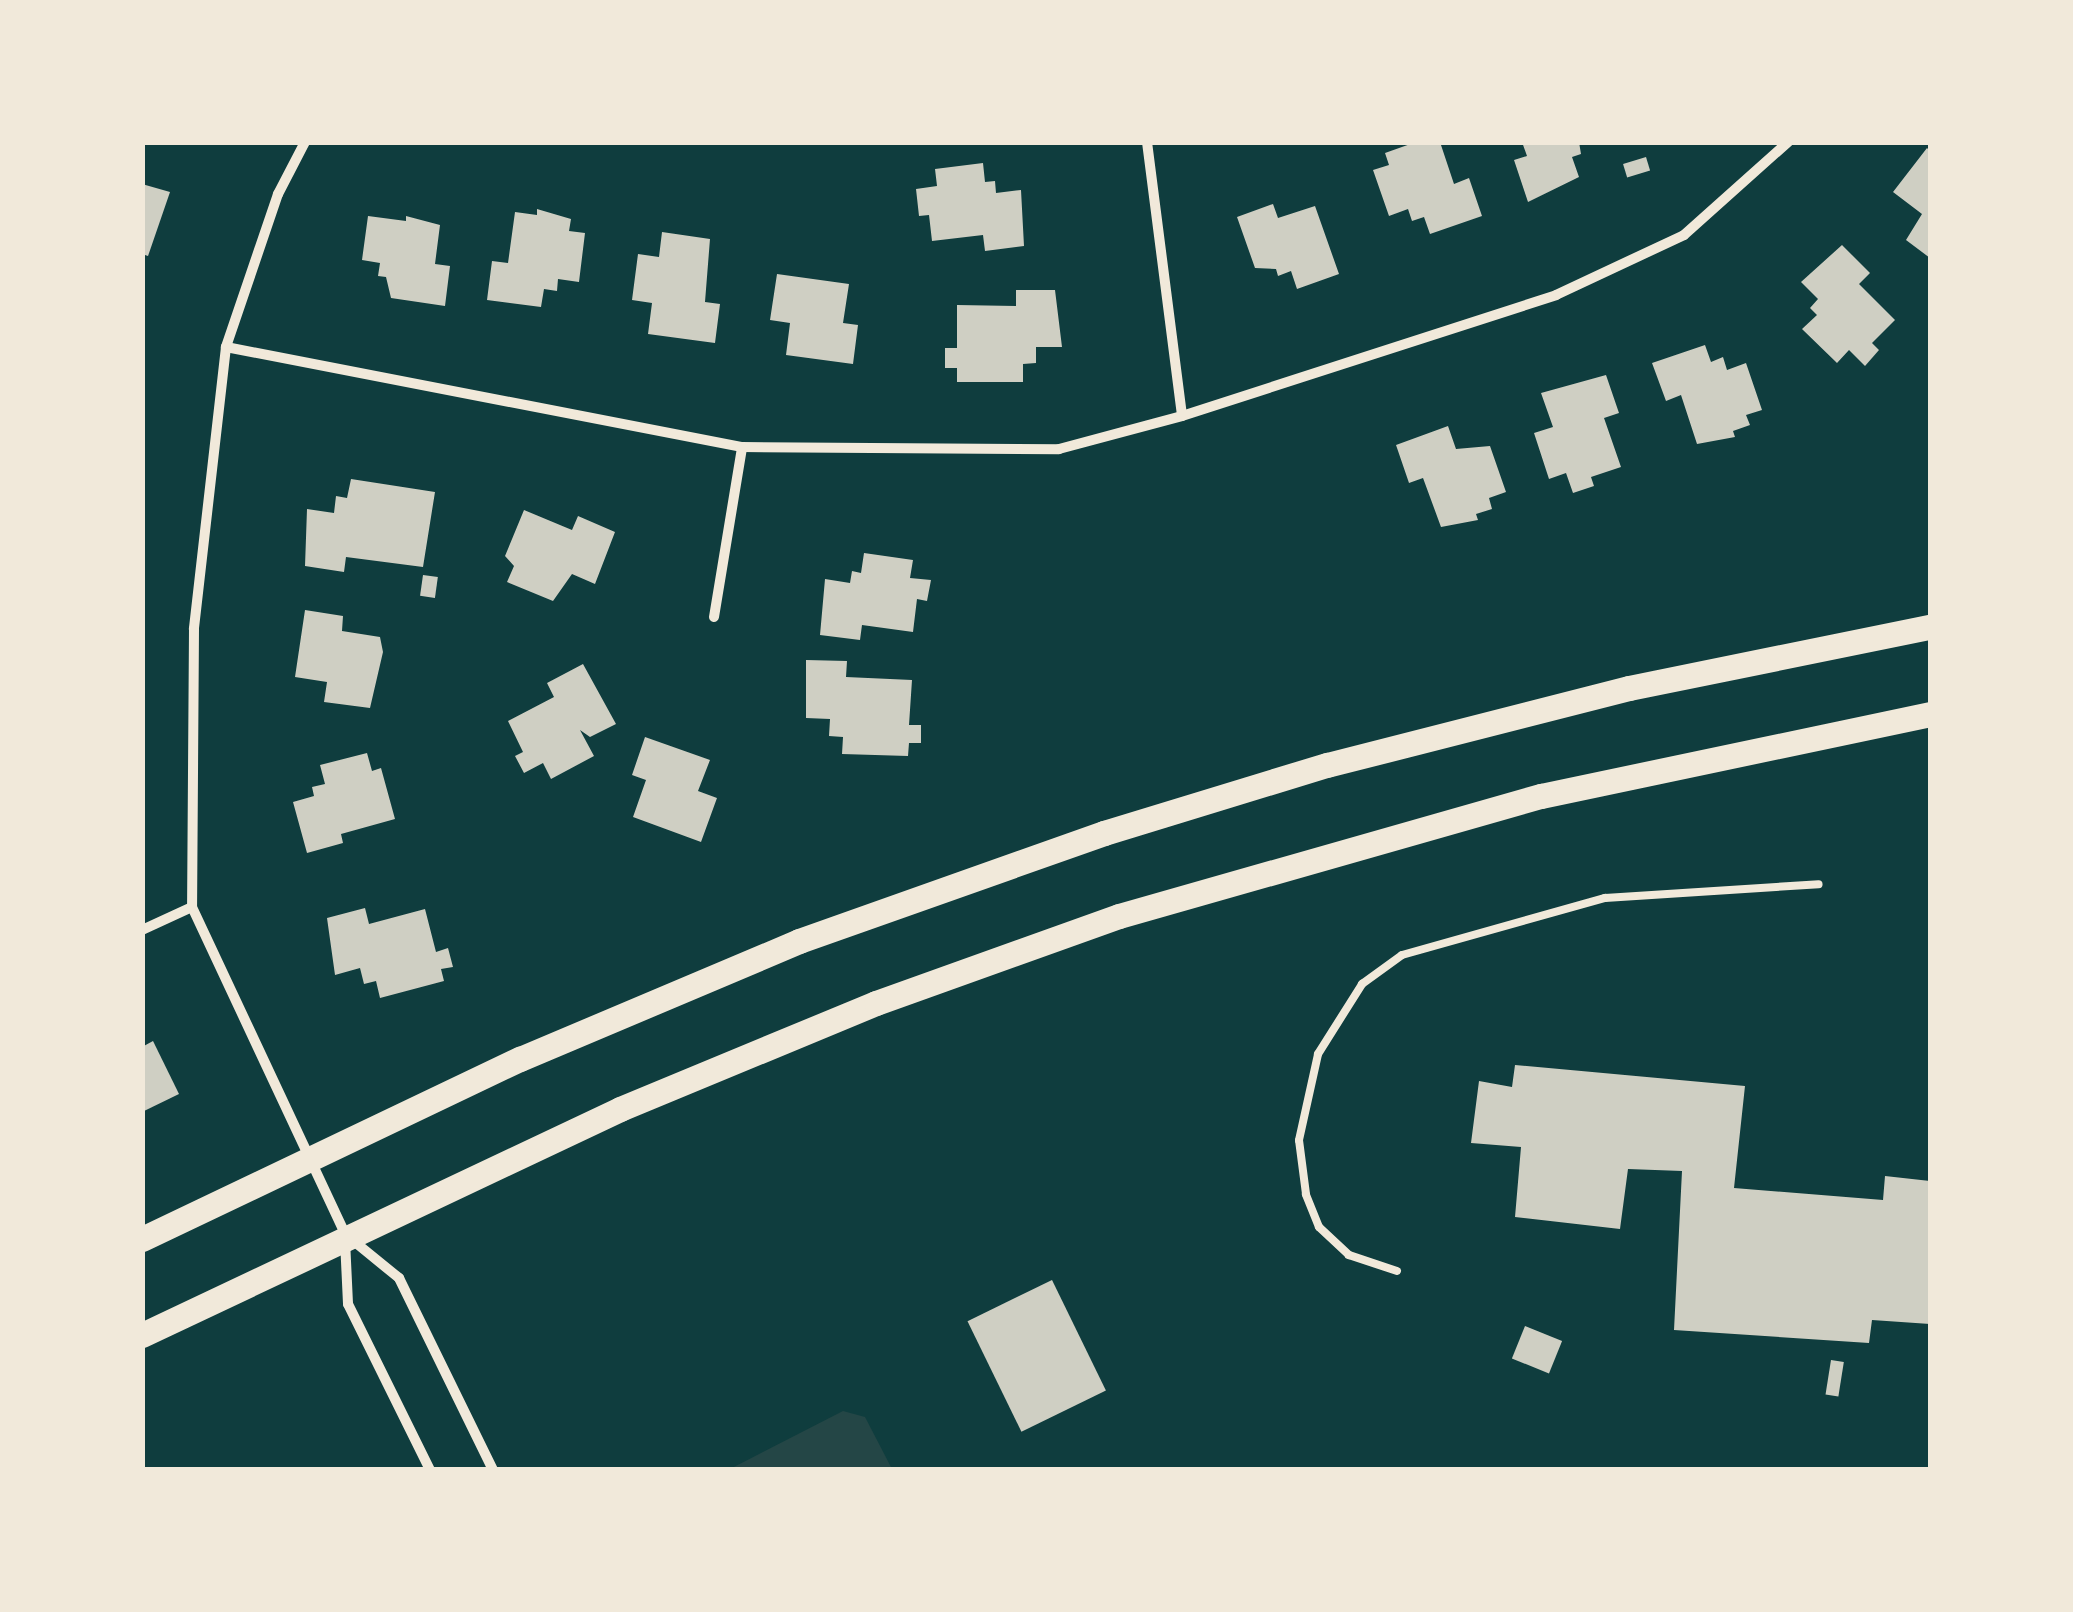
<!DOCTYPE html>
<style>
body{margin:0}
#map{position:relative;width:2073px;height:1612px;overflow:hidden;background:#0f3d3e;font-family:Literata,serif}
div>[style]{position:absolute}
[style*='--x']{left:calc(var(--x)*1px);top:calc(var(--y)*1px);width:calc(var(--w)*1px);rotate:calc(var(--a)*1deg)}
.green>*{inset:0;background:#244646}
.building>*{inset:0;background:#cfcfc3;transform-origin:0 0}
.service>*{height:8px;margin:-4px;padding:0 4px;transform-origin:4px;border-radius:4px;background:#f1e9da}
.minor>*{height:10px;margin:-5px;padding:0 5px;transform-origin:5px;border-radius:5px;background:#f1e9da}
.primary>*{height:25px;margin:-12.5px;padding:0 12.5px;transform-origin:12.5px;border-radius:12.5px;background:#f1e9da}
span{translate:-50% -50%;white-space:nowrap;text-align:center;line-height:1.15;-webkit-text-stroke:10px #f1e9da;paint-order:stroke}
.frame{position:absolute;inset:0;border:145px solid #f1e9da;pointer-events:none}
</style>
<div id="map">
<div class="green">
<div style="clip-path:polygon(843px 1411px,865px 1417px,892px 1469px,730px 1469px)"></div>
</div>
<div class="building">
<div style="clip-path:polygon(1416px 142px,1440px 142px,1454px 184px,1469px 178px,1482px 216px,1430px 234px,1424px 217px,1412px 221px,1408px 209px,1389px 216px,1373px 170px,1389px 165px,1385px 153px)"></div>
<div style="clip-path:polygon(1522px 142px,1579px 142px,1581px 154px,1572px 157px,1579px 177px,1528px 202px,1514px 160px,1527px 156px)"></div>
<div style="clip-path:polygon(1927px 148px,1930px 151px,1930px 258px,1906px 240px,1922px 214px,1893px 192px)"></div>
<div style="left:1646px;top:157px;width:14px;height:24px;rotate:73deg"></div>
<div style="clip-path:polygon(983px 163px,985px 182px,995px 181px,996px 193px,1021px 190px,1024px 246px,985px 251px,983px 235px,932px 241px,929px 215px,919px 216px,916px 189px,937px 186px,935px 169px)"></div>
<div style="clip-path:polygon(142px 184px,170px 192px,148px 256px,142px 254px)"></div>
<div style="clip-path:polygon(1273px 204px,1278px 218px,1315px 206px,1339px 274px,1297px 289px,1291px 271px,1278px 276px,1276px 269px,1255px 268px,1237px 217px)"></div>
<div style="clip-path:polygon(537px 209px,571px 219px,569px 231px,585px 233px,579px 282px,558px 279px,557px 291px,544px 289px,541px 307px,487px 300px,492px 261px,508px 263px,515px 212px,537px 215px)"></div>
<div style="clip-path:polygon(368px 216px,406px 221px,406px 216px,440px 225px,435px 264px,450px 266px,445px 306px,391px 298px,386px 277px,378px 276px,380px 263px,362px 260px)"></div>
<div style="clip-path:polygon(662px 232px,710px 239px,705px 302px,720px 304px,715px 343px,648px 334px,652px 303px,632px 300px,638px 254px,659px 257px)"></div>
<div style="clip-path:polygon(1842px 245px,1870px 273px,1859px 284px,1895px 320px,1872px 343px,1879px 350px,1865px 366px,1849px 350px,1837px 363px,1802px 329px,1817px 315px,1810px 308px,1818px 299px,1801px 282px)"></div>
<div style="clip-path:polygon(777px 274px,849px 284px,843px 323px,858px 325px,853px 364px,786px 355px,790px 323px,770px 320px)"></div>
<div style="clip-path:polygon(1016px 290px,1055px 290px,1062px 347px,1036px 347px,1036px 363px,1023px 364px,1023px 382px,957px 382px,957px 368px,945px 368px,945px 348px,957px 348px,957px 305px,1016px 306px)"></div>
<div style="clip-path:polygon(1705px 345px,1711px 362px,1723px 357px,1727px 370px,1746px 363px,1762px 410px,1746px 415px,1750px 425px,1733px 431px,1735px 437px,1697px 444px,1681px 395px,1666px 401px,1652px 363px)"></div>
<div style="clip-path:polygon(1606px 375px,1619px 413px,1604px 418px,1621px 467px,1591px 477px,1594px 486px,1573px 493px,1566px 473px,1549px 479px,1534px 433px,1553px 427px,1541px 393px)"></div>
<div style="clip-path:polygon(1448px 426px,1456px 449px,1490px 446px,1506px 492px,1489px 498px,1492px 509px,1476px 514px,1478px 520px,1441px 527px,1423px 478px,1409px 483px,1396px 445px)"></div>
<div style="clip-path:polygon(351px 479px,435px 492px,423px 567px,346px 557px,344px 572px,305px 566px,307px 509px,334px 513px,336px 496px,347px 498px)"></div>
<div style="clip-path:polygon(524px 510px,572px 530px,578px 516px,615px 532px,595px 584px,572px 574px,553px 601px,507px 582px,514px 566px,505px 556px)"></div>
<div style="clip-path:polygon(864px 553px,913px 560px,910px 578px,931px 580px,927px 601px,917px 599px,913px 632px,862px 625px,860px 640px,820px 635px,825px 579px,850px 583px,852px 571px,861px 573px)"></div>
<div style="left:423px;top:575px;width:15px;height:21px;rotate:8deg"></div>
<div style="clip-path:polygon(305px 610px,343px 616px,342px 631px,380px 637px,383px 652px,370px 708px,324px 702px,327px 682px,295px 677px)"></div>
<div style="clip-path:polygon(806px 660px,847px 661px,846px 677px,912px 680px,909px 725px,921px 725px,921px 743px,909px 743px,908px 756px,842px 754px,843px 737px,829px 736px,830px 719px,806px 718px)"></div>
<div style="clip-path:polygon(583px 664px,616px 724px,590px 737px,580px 730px,594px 756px,551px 779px,543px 763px,524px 773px,515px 756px,523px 752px,508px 721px,554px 697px,547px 683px)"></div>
<div style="clip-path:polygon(645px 737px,710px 760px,698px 791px,717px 798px,701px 842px,633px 817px,646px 780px,632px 775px)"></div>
<div style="clip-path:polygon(367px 753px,372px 771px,381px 768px,395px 819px,341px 834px,343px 843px,307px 853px,293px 802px,314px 796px,312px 787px,325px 784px,320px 765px)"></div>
<div style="clip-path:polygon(365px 908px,369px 924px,425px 909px,436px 952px,448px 948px,453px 967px,441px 969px,444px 981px,380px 998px,376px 981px,364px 984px,360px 968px,335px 975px,327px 918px)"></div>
<div style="clip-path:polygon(153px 1041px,179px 1094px,142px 1112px,142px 1047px)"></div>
<div style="clip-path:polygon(1515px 1065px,1745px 1086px,1734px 1188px,1883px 1200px,1885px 1176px,1930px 1181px,1930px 1324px,1872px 1320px,1869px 1343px,1674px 1330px,1682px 1171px,1628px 1169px,1620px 1229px,1515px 1217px,1521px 1147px,1471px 1143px,1479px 1081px,1512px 1087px)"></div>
<div style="left:1052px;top:1280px;width:123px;height:94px;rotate:64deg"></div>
<div style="left:1525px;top:1326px;width:40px;height:35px;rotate:22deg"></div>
<div style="left:1831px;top:1360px;width:13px;height:35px;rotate:9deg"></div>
</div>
<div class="service">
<div style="--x:1397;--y:1271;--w:51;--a:-161.6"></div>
<div style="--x:1349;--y:1255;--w:41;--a:-137"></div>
<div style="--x:1319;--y:1227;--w:35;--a:-112"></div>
<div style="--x:1306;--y:1194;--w:54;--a:-97.4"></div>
<div style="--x:1299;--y:1140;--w:88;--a:-77.5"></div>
<div style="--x:1318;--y:1054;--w:83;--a:-57.8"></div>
<div style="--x:1362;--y:984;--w:49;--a:-35.9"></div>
<div style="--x:1402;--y:955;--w:211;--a:-15.7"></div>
<div style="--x:1605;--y:898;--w:214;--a:-3.7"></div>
</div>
<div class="minor">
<div style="--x:305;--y:142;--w:59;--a:117.4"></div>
<div style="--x:278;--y:194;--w:162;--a:108.8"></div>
<div style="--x:226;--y:347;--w:284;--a:96.5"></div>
<div style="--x:194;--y:629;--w:278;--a:90.4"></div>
<div style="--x:192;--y:907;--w:361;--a:64.9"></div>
<div style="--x:345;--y:1234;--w:70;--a:39.2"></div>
<div style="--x:399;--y:1278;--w:214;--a:63.9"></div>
<div style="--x:1147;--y:142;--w:276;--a:82.7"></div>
<div style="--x:226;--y:347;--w:526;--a:10.97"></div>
<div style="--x:742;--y:447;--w:317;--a:0.4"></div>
<div style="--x:1059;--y:449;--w:127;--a:-15"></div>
<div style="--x:1182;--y:416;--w:393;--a:-17.9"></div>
<div style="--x:1556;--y:295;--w:141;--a:-25.1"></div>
<div style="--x:1684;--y:235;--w:140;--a:-41.8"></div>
<div style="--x:714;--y:617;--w:172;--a:-80.6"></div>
<div style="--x:142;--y:930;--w:55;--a:-24.7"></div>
<div style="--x:345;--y:1240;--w:64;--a:87.3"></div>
<div style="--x:348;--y:1304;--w:185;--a:63.7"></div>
</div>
<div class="primary">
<div style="--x:142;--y:1239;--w:419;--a:-25.5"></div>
<div style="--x:520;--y:1059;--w:303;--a:-22.9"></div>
<div style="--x:799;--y:941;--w:324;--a:-19.5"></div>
<div style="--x:1104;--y:833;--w:233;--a:-17"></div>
<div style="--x:1327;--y:765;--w:312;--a:-14.3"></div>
<div style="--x:1629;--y:688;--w:307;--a:-11.5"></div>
<div style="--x:142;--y:1335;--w:529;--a:-25.3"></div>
<div style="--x:620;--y:1109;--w:277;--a:-22.5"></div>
<div style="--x:876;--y:1003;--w:258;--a:-19.7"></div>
<div style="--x:1119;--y:916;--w:439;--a:-15.9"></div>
<div style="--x:1541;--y:796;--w:398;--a:-11.9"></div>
</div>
<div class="frame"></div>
</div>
